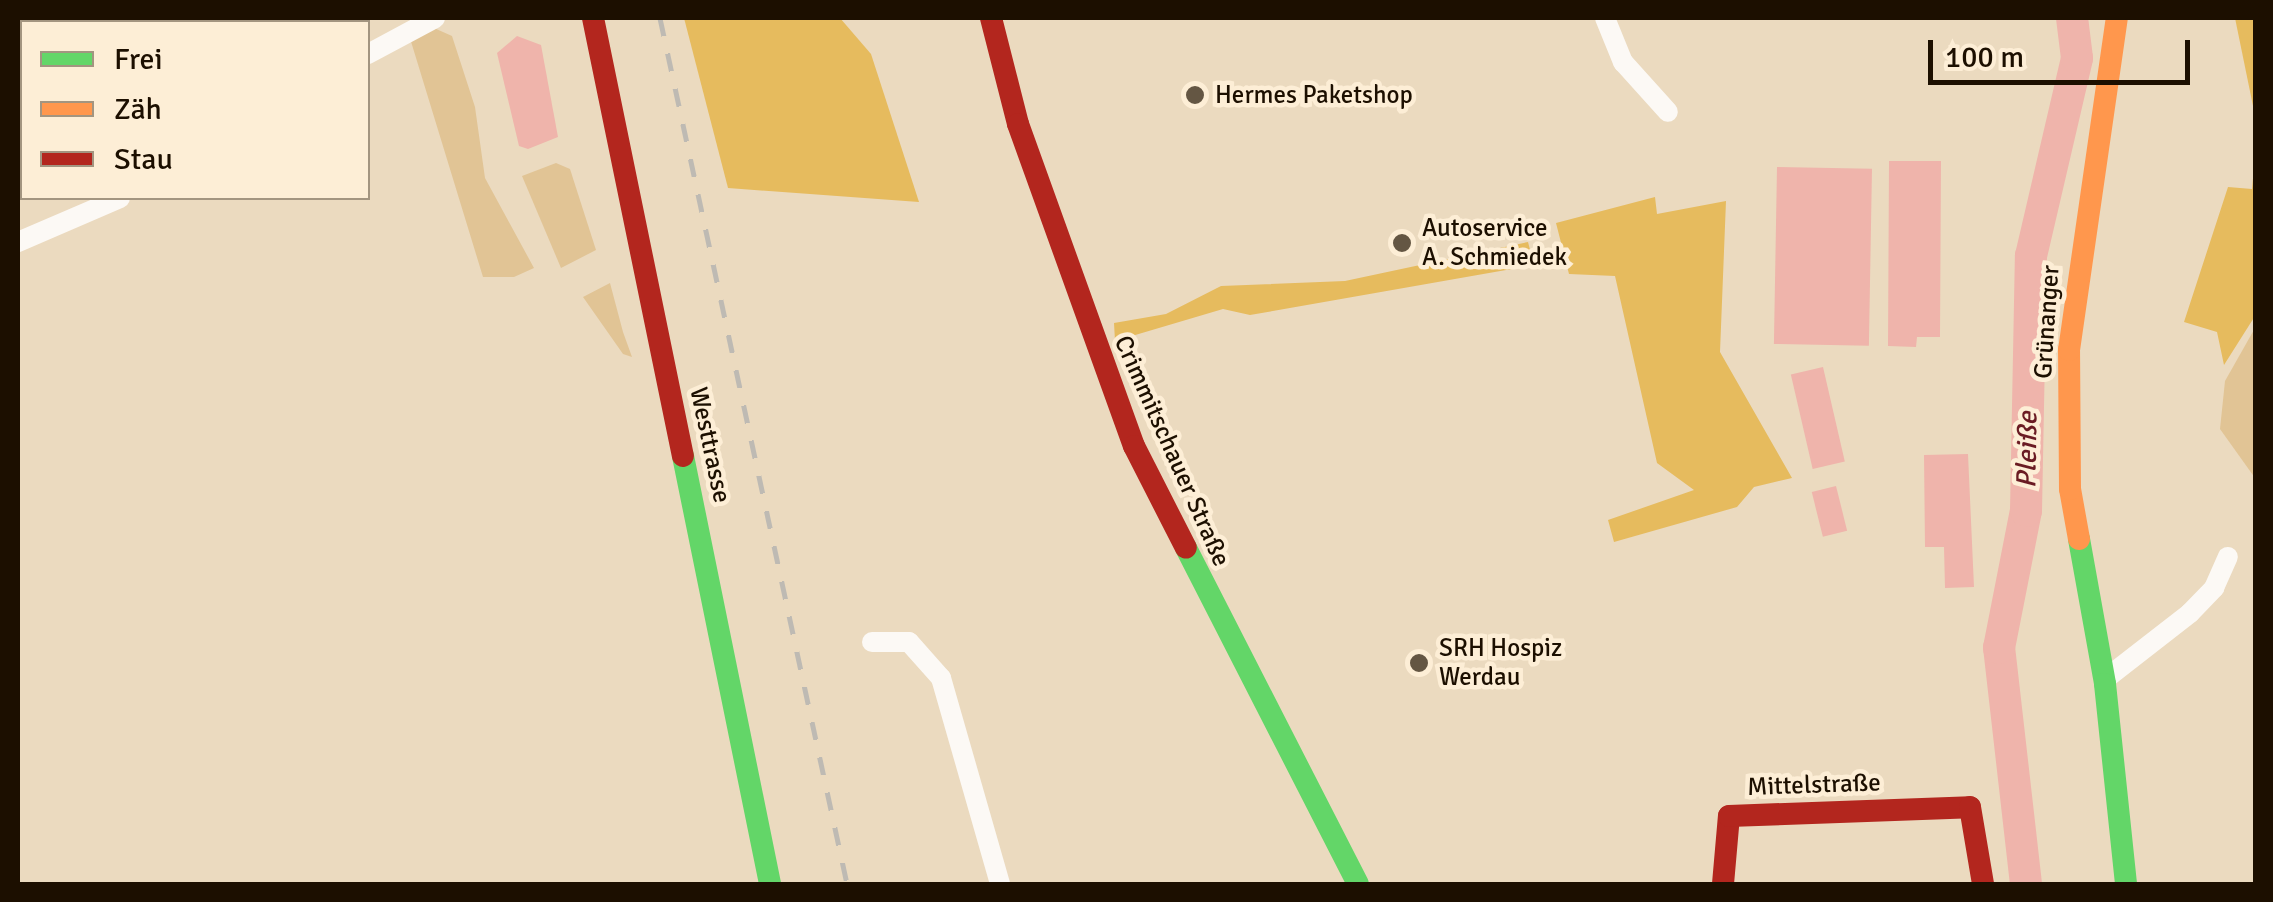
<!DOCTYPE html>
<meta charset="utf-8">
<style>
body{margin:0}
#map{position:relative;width:2273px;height:902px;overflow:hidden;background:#ebdabf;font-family:Signika,sans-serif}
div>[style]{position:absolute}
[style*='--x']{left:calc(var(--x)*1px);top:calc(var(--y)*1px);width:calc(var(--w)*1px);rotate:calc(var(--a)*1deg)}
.green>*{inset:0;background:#e1c495}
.forest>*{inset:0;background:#e6bb5e}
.water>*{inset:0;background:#efb4ab;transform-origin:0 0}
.river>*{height:32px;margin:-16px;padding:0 16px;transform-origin:16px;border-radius:16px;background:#efb4ab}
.street>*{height:20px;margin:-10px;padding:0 10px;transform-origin:10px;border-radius:10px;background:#fcf9f5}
.fast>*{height:22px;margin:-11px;padding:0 11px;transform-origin:11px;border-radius:11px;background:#63d668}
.slow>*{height:22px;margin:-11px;padding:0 11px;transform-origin:11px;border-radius:11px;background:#ff974d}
.jam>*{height:22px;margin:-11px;padding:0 11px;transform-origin:11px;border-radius:11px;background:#b3261e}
.rail>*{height:5px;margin-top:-2.5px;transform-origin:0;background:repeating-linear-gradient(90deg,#bebab3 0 18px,transparent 0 36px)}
.dots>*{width:28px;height:28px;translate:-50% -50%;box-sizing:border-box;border:5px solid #fdeed6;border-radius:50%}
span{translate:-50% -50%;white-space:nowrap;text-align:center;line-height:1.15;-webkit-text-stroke:9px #fdeed6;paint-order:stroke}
.poi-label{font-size:25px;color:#1c0f00}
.left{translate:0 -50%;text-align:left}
.street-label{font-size:25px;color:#1c0f00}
.water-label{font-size:28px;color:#6a1b23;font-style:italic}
.frame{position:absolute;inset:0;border:20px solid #1c0f00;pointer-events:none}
.legend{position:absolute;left:20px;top:20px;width:350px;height:180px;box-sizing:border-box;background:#fdeed6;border:2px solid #a39580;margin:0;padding:12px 18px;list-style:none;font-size:30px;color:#1c0f00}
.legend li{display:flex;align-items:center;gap:20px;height:50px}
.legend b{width:50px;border:2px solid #a39580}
.scale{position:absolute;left:1928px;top:40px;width:262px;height:45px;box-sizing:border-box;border:5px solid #1c0f00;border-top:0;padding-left:12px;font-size:30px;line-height:35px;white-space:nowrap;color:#1c0f00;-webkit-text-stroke:8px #fdeed6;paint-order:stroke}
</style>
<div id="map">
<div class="green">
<div style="clip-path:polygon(434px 28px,452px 36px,475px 107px,485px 178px,534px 268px,514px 277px,483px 277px,409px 35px)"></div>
<div style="clip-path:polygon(556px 163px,570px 169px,596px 250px,561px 268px,522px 176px)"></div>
<div style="clip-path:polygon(610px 283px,623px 332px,632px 357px,623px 354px,583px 297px)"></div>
<div style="clip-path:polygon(2255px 328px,2255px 478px,2220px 429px,2225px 381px)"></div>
</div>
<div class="forest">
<div style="clip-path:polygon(684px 18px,840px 18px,871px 54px,919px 202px,728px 188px)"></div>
<div style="clip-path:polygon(2235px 18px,2255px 18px,2255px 108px,2253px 106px)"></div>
<div style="clip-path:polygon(2255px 156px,2255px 316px,2224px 365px,2217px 332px,2184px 322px,2228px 187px,2252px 189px)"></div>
<div style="clip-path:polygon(1655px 197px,1657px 214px,1726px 201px,1720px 352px,1792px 478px,1754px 487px,1737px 507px,1614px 542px,1608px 520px,1694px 490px,1657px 463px,1615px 276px,1569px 274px,1556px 223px)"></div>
<div style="clip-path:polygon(1528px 242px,1534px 265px,1250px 315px,1223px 309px,1115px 341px,1114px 323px,1166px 314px,1221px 286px,1345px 281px)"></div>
</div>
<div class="water">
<div style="clip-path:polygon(517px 36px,541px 45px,558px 137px,528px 149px,519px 146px,497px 53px)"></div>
<div style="clip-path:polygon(1889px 161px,1941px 161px,1940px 337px,1917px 337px,1916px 347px,1888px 346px)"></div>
<div style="left:1777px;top:167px;width:95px;height:177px;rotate:1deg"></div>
<div style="left:1823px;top:367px;width:97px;height:33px;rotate:77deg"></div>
<div style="clip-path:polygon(1968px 454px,1974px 587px,1945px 588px,1944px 547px,1925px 547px,1924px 455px)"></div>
<div style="left:1836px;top:486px;width:46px;height:25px;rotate:76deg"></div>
</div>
<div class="river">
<div style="--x:2026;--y:884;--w:238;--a:-96.5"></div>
<div style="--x:1999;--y:648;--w:140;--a:-78.9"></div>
<div style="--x:2026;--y:511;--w:255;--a:-88.9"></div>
<div style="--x:2031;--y:256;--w:203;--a:-76.9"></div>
<div style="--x:2077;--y:58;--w:40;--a:-97.1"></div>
</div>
<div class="street">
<div style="--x:1605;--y:18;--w:48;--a:67.8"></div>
<div style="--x:1623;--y:62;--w:67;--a:48"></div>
<div style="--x:368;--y:54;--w:76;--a:-28.2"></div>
<div style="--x:18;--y:242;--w:111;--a:-23.3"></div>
<div style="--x:872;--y:642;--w:37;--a:0"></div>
<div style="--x:909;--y:642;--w:48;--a:48.4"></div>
<div style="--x:941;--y:678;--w:214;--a:74"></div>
<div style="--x:2104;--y:680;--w:109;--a:-37.9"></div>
<div style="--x:2190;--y:613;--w:35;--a:-46"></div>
<div style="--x:2214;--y:588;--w:34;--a:-66"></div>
</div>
<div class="fast">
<div style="--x:683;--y:456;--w:437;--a:78.5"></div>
<div style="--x:2079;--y:539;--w:147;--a:79.8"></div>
<div style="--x:2105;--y:684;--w:201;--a:84"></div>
<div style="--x:1186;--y:548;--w:377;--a:62.9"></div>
</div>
<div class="slow">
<div style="--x:2079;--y:539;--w:51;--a:-100.2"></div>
<div style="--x:2070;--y:489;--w:139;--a:-90.4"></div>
<div style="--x:2069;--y:350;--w:335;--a:-81.8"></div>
</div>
<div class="jam">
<div style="--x:593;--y:18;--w:447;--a:78.4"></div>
<div style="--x:991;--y:18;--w:109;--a:75.7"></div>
<div style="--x:1018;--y:124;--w:342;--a:70.2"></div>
<div style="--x:1134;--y:446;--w:114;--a:63"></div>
<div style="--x:1723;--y:884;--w:68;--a:-85"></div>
<div style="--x:1729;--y:816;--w:241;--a:-2.1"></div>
<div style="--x:1970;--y:807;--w:78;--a:80.4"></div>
</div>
<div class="rail">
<div style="--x:660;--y:18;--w:886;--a:77.81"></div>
</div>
<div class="dots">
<div style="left:1195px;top:95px;background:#645643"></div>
<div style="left:1402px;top:243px;background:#645643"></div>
<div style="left:1419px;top:663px;background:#645643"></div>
</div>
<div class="poi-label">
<span class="left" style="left:1215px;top:95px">Hermes Paketshop</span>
<span class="left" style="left:1422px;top:243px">Autoservice<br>A. Schmiedek</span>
<span class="left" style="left:1439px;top:663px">SRH Hospiz<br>Werdau</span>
</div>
<div class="street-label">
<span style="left:2047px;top:322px;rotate:-86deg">Grünanger</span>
<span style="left:710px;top:445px;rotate:78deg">Westtrasse</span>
<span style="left:1172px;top:451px;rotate:66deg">Crimmitschauer Straße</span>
<span style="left:1814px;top:785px;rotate:-2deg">Mittelstraße</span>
</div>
<div class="water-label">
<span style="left:2027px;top:450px;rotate:-89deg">Pleiße</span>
</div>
<div class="frame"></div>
<ul class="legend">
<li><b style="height:12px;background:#63d668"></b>Frei</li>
<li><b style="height:12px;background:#ff974d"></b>Zäh</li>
<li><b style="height:12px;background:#b3261e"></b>Stau</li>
</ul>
<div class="scale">100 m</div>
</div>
